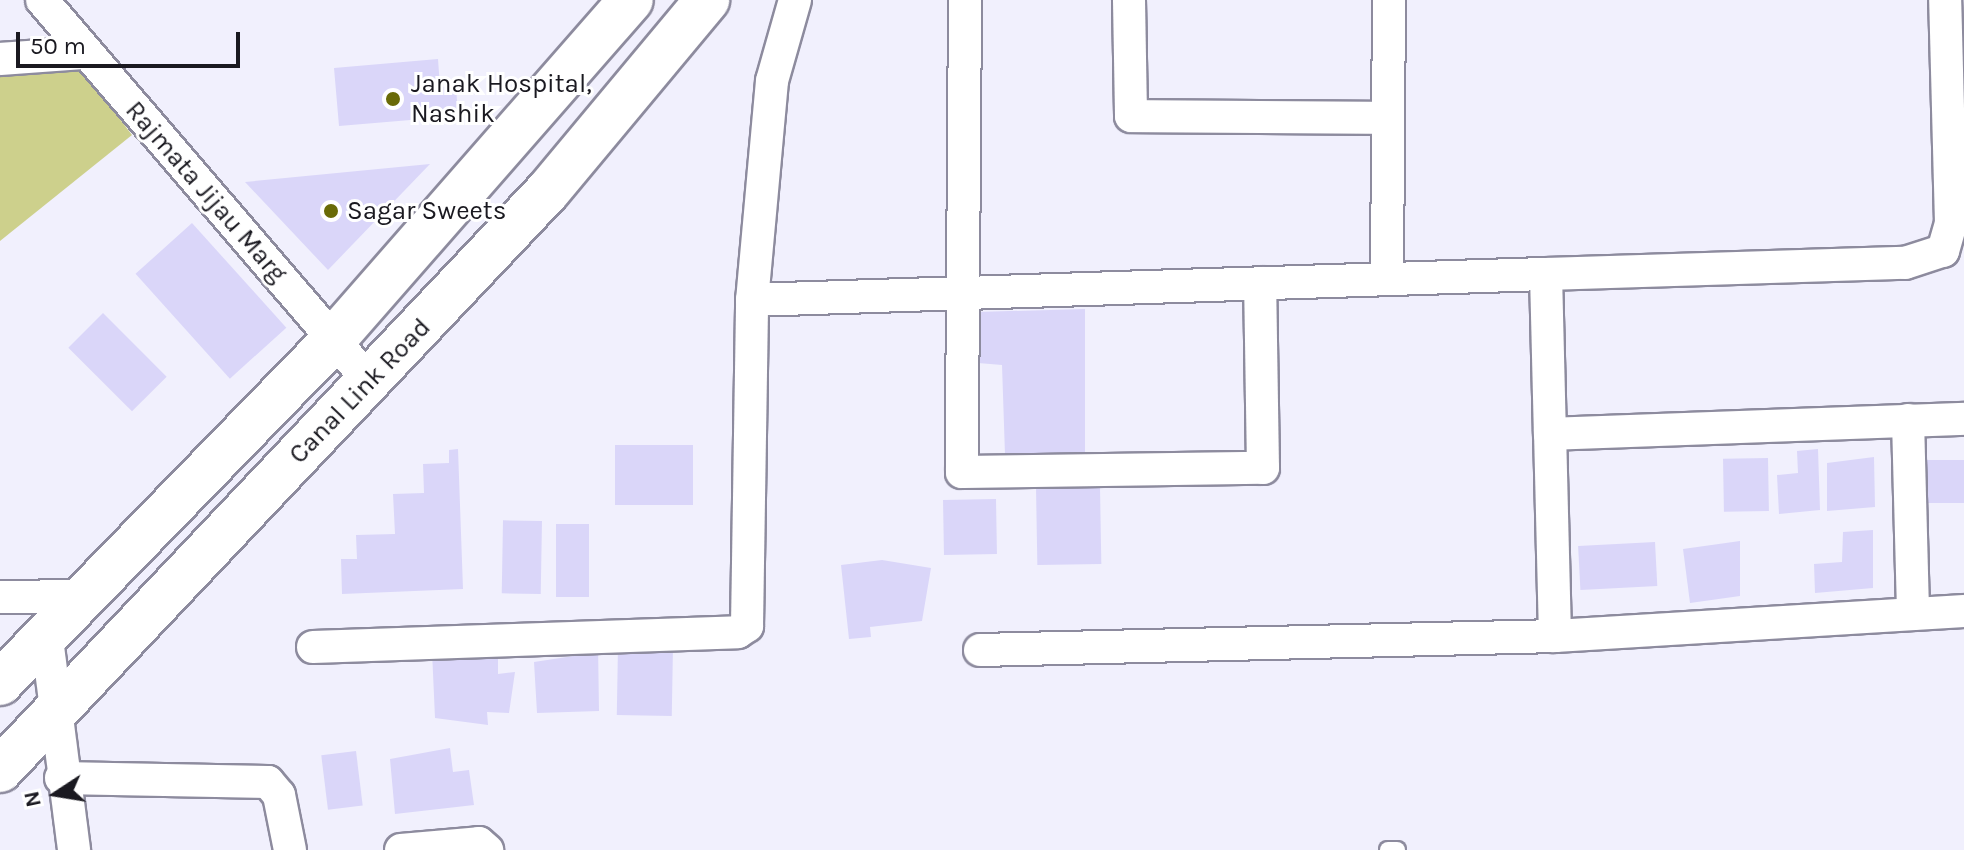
<!DOCTYPE html>
<style>
body{margin:0}
#map{position:relative;width:1964px;height:850px;overflow:hidden;background:#f1f0fd;font-family:Karla,sans-serif}
div>[style]{position:absolute}
[style*='--x']{left:calc(var(--x)*1px);top:calc(var(--y)*1px);width:calc(var(--w)*1px);rotate:calc(var(--a)*1deg)}
.green>*{inset:0;background:#cdd08c}
.building>*{inset:0;background:#dad6f9;transform-origin:0 0}
.roads{filter:drop-shadow(2px 0 #8d8b9e) drop-shadow(-2px 0 #8d8b9e) drop-shadow(0 2px #8d8b9e) drop-shadow(0 -2px #8d8b9e)}
.service>*{height:16px;margin:-8px;padding:0 8px;transform-origin:8px;border-radius:8px;background:#fff}
.minor>*{height:32px;margin:-16px;padding:0 16px;transform-origin:16px;border-radius:16px;background:#fff}
.primary>*{height:44px;margin:-22px;padding:0 22px;transform-origin:22px;border-radius:22px;background:#fff}
.dots>*{width:22px;height:22px;translate:-50% -50%;box-sizing:border-box;border:4px solid #fff;border-radius:50%}
span{translate:-50% -50%;white-space:nowrap;text-align:center;line-height:1.15;-webkit-text-stroke:6px #fff;paint-order:stroke}
.poi-label{font-size:26px;color:#1a1920}
.left{translate:0 -50%;text-align:left}
.street-label{font-size:26px;color:#1a1920}
.north{position:absolute;left:16px;top:754px;width:80px;height:80px;-webkit-text-stroke:6px #fff;paint-order:stroke;rotate:258deg;font-size:22px;font-weight:700;line-height:32px;text-align:center;color:#1a1920}
.north::after{content:'';display:block;margin:auto;width:28px;height:36px;background:#1a1920;clip-path:polygon(50% 0,100% 100%,50% 72%,0 100%)}
.scale{position:absolute;left:16px;top:32px;width:224px;height:36px;box-sizing:border-box;border:4px solid #1a1920;border-top:0;padding-left:10px;font-size:24px;line-height:28px;white-space:nowrap;color:#1a1920;-webkit-text-stroke:6px #fff;paint-order:stroke}
</style>
<div id="map">
<div class="green">
<div style="clip-path:polygon(75px 60px,132px 135px,0 241px,0 69px)"></div>
</div>
<div class="building">
<div style="clip-path:polygon(438px 59px,440px 87px,456px 86px,458px 116px,339px 126px,334px 68px)"></div>
<div style="clip-path:polygon(430px 164px,328px 270px,245px 182px)"></div>
<div style="left:192px;top:223px;width:141px;height:76px;rotate:48deg"></div>
<div style="clip-path:polygon(1085px 309px,1085px 453px,1005px 455px,1002px 365px,978px 363px,977px 312px)"></div>
<div style="left:103px;top:313px;width:90px;height:49px;rotate:45deg"></div>
<div style="left:693px;top:445px;width:60px;height:78px;rotate:90deg"></div>
<div style="clip-path:polygon(458px 449px,463px 589px,342px 594px,341px 559px,357px 559px,356px 535px,395px 534px,393px 494px,424px 493px,423px 464px,449px 463px,449px 450px)"></div>
<div style="clip-path:polygon(1818px 449px,1820px 510px,1779px 514px,1777px 475px,1798px 473px,1797px 451px)"></div>
<div style="clip-path:polygon(1874px 457px,1875px 507px,1827px 511px,1827px 463px)"></div>
<div style="left:1768px;top:458px;width:53px;height:45px;rotate:89deg"></div>
<div style="left:1964px;top:460px;width:43px;height:40px;rotate:90deg"></div>
<div style="left:1100px;top:487px;width:77px;height:64px;rotate:89deg"></div>
<div style="left:996px;top:499px;width:55px;height:53px;rotate:89deg"></div>
<div style="left:542px;top:521px;width:73px;height:39px;rotate:91deg"></div>
<div style="left:556px;top:524px;width:33px;height:73px"></div>
<div style="clip-path:polygon(1873px 530px,1873px 588px,1815px 593px,1814px 564px,1842px 562px,1843px 532px)"></div>
<div style="clip-path:polygon(1740px 541px,1740px 596px,1690px 603px,1683px 549px)"></div>
<div style="left:1655px;top:542px;width:44px;height:77px;rotate:87deg"></div>
<div style="clip-path:polygon(882px 560px,931px 568px,922px 621px,870px 627px,871px 637px,849px 639px,841px 565px)"></div>
<div style="clip-path:polygon(598px 644px,599px 711px,537px 713px,534px 662px,580px 655px,578px 646px)"></div>
<div style="left:673px;top:646px;width:70px;height:55px;rotate:91deg"></div>
<div style="clip-path:polygon(498px 648px,498px 674px,515px 672px,509px 713px,487px 712px,488px 725px,435px 718px,432px 651px)"></div>
<div style="clip-path:polygon(450px 748px,453px 772px,469px 770px,474px 805px,395px 814px,390px 759px)"></div>
<div style="left:356px;top:751px;width:55px;height:35px;rotate:83deg"></div>
</div>
<div class="roads">
<div class="service">
<div style="--x:1388;--y:850;--w:9;--a:0"></div>
</div>
<div class="minor">
<div style="--x:42;--y:0;--w:503;--a:49.35"></div>
<div style="--x:795;--y:0;--w:84;--a:105.9"></div>
<div style="--x:772;--y:81;--w:220;--a:95.2"></div>
<div style="--x:752;--y:300;--w:794;--a:-1.88"></div>
<div style="--x:1546;--y:274;--w:160;--a:88.6"></div>
<div style="--x:1550;--y:434;--w:414;--a:-2.1"></div>
<div style="--x:965;--y:0;--w:472;--a:90.4"></div>
<div style="--x:962;--y:472;--w:301;--a:-0.8"></div>
<div style="--x:1263;--y:468;--w:185;--a:-90.9"></div>
<div style="--x:1129;--y:0;--w:116;--a:89"></div>
<div style="--x:1131;--y:116;--w:257;--a:0.4"></div>
<div style="--x:0;--y:59;--w:84;--a:-4.1"></div>
<div style="--x:1546;--y:274;--w:359;--a:-1.8"></div>
<div style="--x:1905;--y:263;--w:40;--a:-18"></div>
<div style="--x:1943;--y:251;--w:29;--a:-74"></div>
<div style="--x:1951;--y:223;--w:223;--a:-91.5"></div>
<div style="--x:1387;--y:279;--w:279;--a:-89.6"></div>
<div style="--x:1908;--y:420;--w:194;--a:88.5"></div>
<div style="--x:0;--y:597;--w:77;--a:-0.7"></div>
<div style="--x:46;--y:631;--w:221;--a:82.7"></div>
<div style="--x:1555;--y:636;--w:410;--a:-3.5"></div>
<div style="--x:313;--y:647;--w:425;--a:-2"></div>
<div style="--x:738;--y:632;--w:11;--a:-34"></div>
<div style="--x:747;--y:626;--w:326;--a:-89.1"></div>
<div style="--x:980;--y:650;--w:575;--a:-1.39"></div>
<div style="--x:1555;--y:636;--w:202;--a:-91.4"></div>
<div style="--x:61;--y:778;--w:207;--a:1.1"></div>
<div style="--x:268;--y:782;--w:17;--a:50"></div>
<div style="--x:279;--y:795;--w:56;--a:78.7"></div>
<div style="--x:401;--y:850;--w:78;--a:-5.1"></div>
<div style="--x:479;--y:843;--w:11;--a:41"></div>
</div>
<div class="primary">
<div style="--x:0;--y:683;--w:481;--a:-45.8"></div>
<div style="--x:335;--y:338;--w:449;--a:-48.8"></div>
<div style="--x:0;--y:770;--w:797;--a:-46.58"></div>
<div style="--x:548;--y:191;--w:249;--a:-50.2"></div>
</div>
</div>
<div class="dots">
<div style="left:393px;top:99px;background:#696a07"></div>
<div style="left:331px;top:211px;background:#696a07"></div>
</div>
<div class="poi-label">
<span class="left" style="left:411px;top:99px">Janak Hospital,<br>Nashik</span>
<span class="left" style="left:347px;top:211px">Sagar Sweets</span>
</div>
<div class="street-label">
<span style="left:206px;top:192px;rotate:49deg">Rajmata Jijau Marg</span>
<span style="left:360px;top:391px;rotate:-46deg">Canal Link Road</span>
</div>
<div class="north">N</div>
<div class="scale">50 m</div>
</div>
